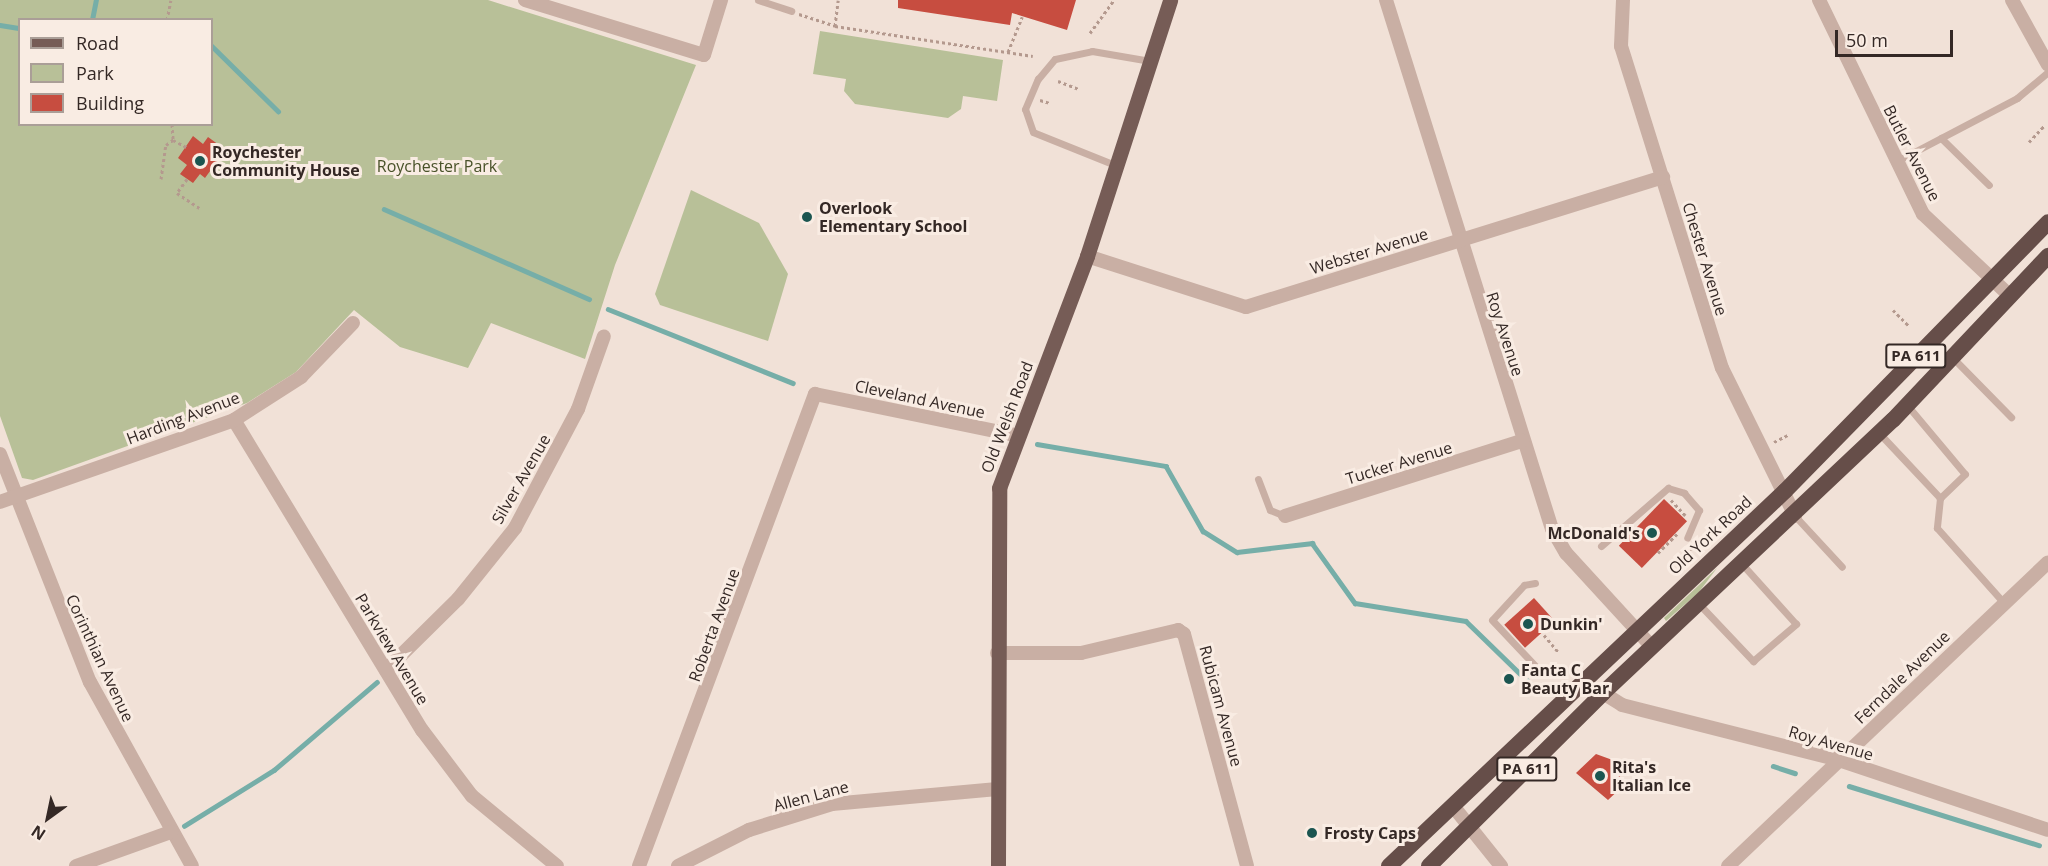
<!DOCTYPE html>
<style>
body{margin:0}
#map{position:relative;width:2048px;height:866px;overflow:hidden;background:#f1e1d7;font-family:"Open Sans",sans-serif}
div>[style]{position:absolute}
[style*='--x']{left:calc(var(--x)*1px);top:calc(var(--y)*1px);width:calc(var(--w)*1px);rotate:calc(var(--a)*1deg)}
.green>*{inset:0;background:#b8c098}
.stream>*{height:4.5px;margin:-2.25px;padding:0 2.25px;transform-origin:2.25px;border-radius:2.25px;background:#76aea8}
.building>*{inset:0;background:#c74d40;transform-origin:0 0}
.path>*{height:3px;margin-top:-1.5px;transform-origin:0;background:repeating-linear-gradient(90deg,#b4998e 0 3px,transparent 0 6px)}
.service>*{height:7px;margin:-3.5px;padding:0 3.5px;transform-origin:3.5px;border-radius:3.5px;background:#c9afa4}
.minor>*{height:14px;margin:-7px;padding:0 7px;transform-origin:7px;border-radius:7px;background:#c9afa4}
.primary>*{height:15px;margin:-7.5px;padding:0 7.5px;transform-origin:7.5px;border-radius:7.5px;background:#765c56}
.trunk>*{height:16px;margin:-8px;padding:0 8px;transform-origin:8px;border-radius:8px;background:#664e49}
.dots>*{width:16px;height:16px;translate:-50% -50%;box-sizing:border-box;border:3px solid #f9ece3;border-radius:50%}
span{translate:-50% -50%;white-space:nowrap;text-align:center;line-height:1.15;-webkit-text-stroke:6px #f9ece3;paint-order:stroke}
.shield-label span{padding:2px 4px;background:#f9ece3;border:2px solid;border-radius:4px;-webkit-text-stroke-width:0}
.shield-label{font-size:15px;color:#342825;font-weight:700}
.poi-label{font-size:16px;color:#342825;font-weight:700}
.left{translate:0 -50%;text-align:left}
.right{translate:-100% -50%;text-align:right}
.street-label{font-size:16px;color:#342825}
.park-label{font-size:16px;color:#495229}
.legend{position:absolute;left:18px;top:18px;width:195px;height:108px;box-sizing:border-box;background:#f9ece3;border:2px solid #aa9e97;margin:0;padding:8px 10px;list-style:none;font-size:18px;color:#342825}
.legend li{display:flex;align-items:center;gap:12px;height:30px}
.legend b{width:30px;border:2px solid #aa9e97}
.north{position:absolute;left:18px;top:788px;width:60px;height:60px;-webkit-text-stroke:4px #f9ece3;paint-order:stroke;rotate:213deg;font-size:16px;font-weight:700;line-height:24px;text-align:center;color:#342825}
.north::after{content:'';display:block;margin:auto;width:21px;height:27px;background:#342825;clip-path:polygon(50% 0,100% 100%,50% 72%,0 100%)}
.scale{position:absolute;left:1835px;top:30px;width:118px;height:27px;box-sizing:border-box;border:3px solid #342825;border-top:0;padding-left:8px;font-size:18px;line-height:21px;white-space:nowrap;color:#342825;-webkit-text-stroke:4px #f9ece3;paint-order:stroke}
</style>
<div id="map">
<div class="green">
<div style="clip-path:polygon(evenodd,0 0,488px 0,696px 65px,615px 265px,585px 359px,491px 323px,468px 368px,400px 347px,354px 310px,296px 372px,247px 403px,33px 480px,22px 478px,0 416px,0 0,20px 20px,212px 20px,212px 124px,20px 124px,20px 20px)"></div>
<div style="clip-path:polygon(820px 31px,1003px 60px,997px 101px,963px 96px,961px 109px,948px 118px,855px 104px,844px 91px,846px 79px,813px 74px)"></div>
<div style="clip-path:polygon(691px 190px,759px 223px,788px 274px,768px 341px,660px 305px,655px 294px)"></div>
<div style="clip-path:polygon(1717px 568px,1699px 592px,1666px 621px,1664px 618px)"></div>
</div>
<div class="stream">
<div style="--x:92;--y:20;--w:20;--a:-79"></div>
<div style="--x:0;--y:25;--w:20;--a:9"></div>
<div style="--x:212;--y:46;--w:93;--a:44.6"></div>
<div style="--x:384;--y:209;--w:224;--a:23.7"></div>
<div style="--x:608;--y:309;--w:199;--a:21.8"></div>
<div style="--x:1037;--y:444;--w:131;--a:9.7"></div>
<div style="--x:1166;--y:466;--w:75;--a:60.4"></div>
<div style="--x:1203;--y:531;--w:40;--a:32"></div>
<div style="--x:1237;--y:552;--w:76;--a:-6.8"></div>
<div style="--x:1312;--y:543;--w:74;--a:54.4"></div>
<div style="--x:1355;--y:603;--w:112;--a:9.2"></div>
<div style="--x:1466;--y:621;--w:98;--a:44.2"></div>
<div style="--x:1773;--y:766;--w:23;--a:18"></div>
<div style="--x:1849;--y:786;--w:199;--a:17.3"></div>
<div style="--x:184;--y:826;--w:106;--a:-31.9"></div>
<div style="--x:274;--y:770;--w:135;--a:-40.5"></div>
</div>
<div class="building">
<div style="clip-path:polygon(898px 0,1076px 0,1067px 30px,1012px 13px,1010px 25px,898px 8px)"></div>
<div style="clip-path:polygon(193px 136px,203px 144px,208px 137px,219px 145px,214px 151px,221px 156px,205px 178px,200px 174px,193px 183px,180px 174px,187px 165px,178px 158px)"></div>
<div style="left:1664px;top:499px;width:32px;height:65px;rotate:44deg"></div>
<div style="left:1534px;top:598px;width:31px;height:40px;rotate:48deg"></div>
<div style="clip-path:polygon(1596px 754px,1618px 762px,1614px 766px,1622px 774px,1618px 778px,1624px 785px,1608px 800px,1576px 773px)"></div>
</div>
<div class="path">
<div style="--x:799;--y:14;--w:38;--a:18"></div>
<div style="--x:835;--y:26;--w:26;--a:-83"></div>
<div style="--x:167;--y:20;--w:20;--a:-79"></div>
<div style="--x:835;--y:26;--w:200;--a:8.6"></div>
<div style="--x:1090;--y:33;--w:41;--a:-54"></div>
<div style="--x:1008;--y:52;--w:38;--a:-68"></div>
<div style="--x:1058;--y:81;--w:22;--a:21"></div>
<div style="--x:1040;--y:100;--w:10;--a:17"></div>
<div style="--x:172;--y:124;--w:16;--a:86"></div>
<div style="--x:2029;--y:142;--w:23;--a:-47"></div>
<div style="--x:161;--y:179;--w:34;--a:-82"></div>
<div style="--x:166;--y:145;--w:9;--a:-36"></div>
<div style="--x:173;--y:140;--w:15;--a:28"></div>
<div style="--x:187;--y:179;--w:17;--a:126"></div>
<div style="--x:177;--y:193;--w:27;--a:34"></div>
<div style="--x:1893;--y:310;--w:23;--a:45"></div>
<div style="--x:1774;--y:442;--w:16;--a:-27"></div>
<div style="--x:1671;--y:500;--w:21;--a:47"></div>
<div style="--x:1690;--y:549;--w:17;--a:-17"></div>
<div style="--x:1658;--y:553;--w:27;--a:-45"></div>
<div style="--x:1544;--y:635;--w:23;--a:50"></div>
</div>
<div class="service">
<div style="--x:758;--y:0;--w:35;--a:18"></div>
<div style="--x:1941;--y:138;--w:67;--a:44.4"></div>
<div style="--x:1897;--y:161;--w:136;--a:-27.7"></div>
<div style="--x:2017;--y:98;--w:40;--a:-40"></div>
<div style="--x:1115;--y:165;--w:88;--a:-158.1"></div>
<div style="--x:1033;--y:132;--w:24;--a:-109"></div>
<div style="--x:1025;--y:109;--w:33;--a:-67"></div>
<div style="--x:1038;--y:79;--w:26;--a:-50"></div>
<div style="--x:1055;--y:59;--w:38;--a:-12"></div>
<div style="--x:1092;--y:51;--w:59;--a:9.8"></div>
<div style="--x:1953;--y:358;--w:83;--a:45.5"></div>
<div style="--x:1907;--y:405;--w:90;--a:50"></div>
<div style="--x:1965;--y:474;--w:35;--a:136"></div>
<div style="--x:1880;--y:434;--w:88;--a:46.8"></div>
<div style="--x:1940;--y:498;--w:30;--a:96"></div>
<div style="--x:1937;--y:528;--w:101;--a:48.2"></div>
<div style="--x:1258;--y:479;--w:33;--a:69"></div>
<div style="--x:1270;--y:510;--w:16;--a:22"></div>
<div style="--x:1795;--y:516;--w:69;--a:47.3"></div>
<div style="--x:1601;--y:546;--w:89;--a:-40.9"></div>
<div style="--x:1668;--y:488;--w:17;--a:17"></div>
<div style="--x:1684;--y:493;--w:23;--a:49"></div>
<div style="--x:1699;--y:510;--w:30;--a:113"></div>
<div style="--x:1535;--y:583;--w:11;--a:170"></div>
<div style="--x:1524;--y:585;--w:47;--a:132.4"></div>
<div style="--x:1492;--y:620;--w:70;--a:46.7"></div>
<div style="--x:1699;--y:604;--w:79;--a:46.5"></div>
<div style="--x:1753;--y:661;--w:57;--a:-40.7"></div>
<div style="--x:1796;--y:624;--w:81;--a:-132"></div>
</div>
<div class="minor">
<div style="--x:525;--y:0;--w:187;--a:17.1"></div>
<div style="--x:704;--y:55;--w:58;--a:-72.8"></div>
<div style="--x:1386;--y:0;--w:554;--a:72.58"></div>
<div style="--x:1552;--y:529;--w:28;--a:60"></div>
<div style="--x:1566;--y:553;--w:127;--a:47.5"></div>
<div style="--x:1623;--y:0;--w:46;--a:92.5"></div>
<div style="--x:1621;--y:46;--w:337;--a:72.6"></div>
<div style="--x:1722;--y:368;--w:165;--a:63.7"></div>
<div style="--x:1819;--y:0;--w:238;--a:64.1"></div>
<div style="--x:1923;--y:214;--w:118;--a:43.3"></div>
<div style="--x:2012;--y:0;--w:74;--a:61"></div>
<div style="--x:1087;--y:256;--w:167;--a:17.8"></div>
<div style="--x:1246;--y:307;--w:437;--a:-17.3"></div>
<div style="--x:234;--y:420;--w:363;--a:58.8"></div>
<div style="--x:422;--y:730;--w:83;--a:52.9"></div>
<div style="--x:472;--y:796;--w:110;--a:39.5"></div>
<div style="--x:0;--y:454;--w:245;--a:68.5"></div>
<div style="--x:90;--y:682;--w:210;--a:61"></div>
<div style="--x:0;--y:502;--w:248;--a:-19.3"></div>
<div style="--x:234;--y:420;--w:80;--a:-32.7"></div>
<div style="--x:301;--y:377;--w:75;--a:-46.1"></div>
<div style="--x:1285;--y:516;--w:249;--a:-17.6"></div>
<div style="--x:997;--y:653;--w:84;--a:0"></div>
<div style="--x:1081;--y:653;--w:100;--a:-13.3"></div>
<div style="--x:1178;--y:630;--w:7;--a:34"></div>
<div style="--x:1184;--y:634;--w:240;--a:74.8"></div>
<div style="--x:386;--y:670;--w:101;--a:-44.6"></div>
<div style="--x:458;--y:599;--w:91;--a:-51.2"></div>
<div style="--x:515;--y:528;--w:135;--a:-62.1"></div>
<div style="--x:578;--y:409;--w:77;--a:-70.4"></div>
<div style="--x:1603;--y:693;--w:22;--a:32"></div>
<div style="--x:1622;--y:705;--w:224;--a:14.2"></div>
<div style="--x:1839;--y:760;--w:220;--a:18.5"></div>
<div style="--x:1453;--y:806;--w:77;--a:51.3"></div>
<div style="--x:76;--y:866;--w:101;--a:-19.7"></div>
<div style="--x:639;--y:866;--w:504;--a:-69.55"></div>
<div style="--x:815;--y:394;--w:208;--a:11.6"></div>
<div style="--x:678;--y:866;--w:80;--a:-26.9"></div>
<div style="--x:749;--y:830;--w:87;--a:-17.4"></div>
<div style="--x:832;--y:804;--w:166;--a:-5.2"></div>
<div style="--x:1728;--y:866;--w:441;--a:-43.5"></div>
</div>
<div class="primary">
<div style="--x:998;--y:866;--w:378;--a:-89.8"></div>
<div style="--x:999;--y:488;--w:248;--a:-69.2"></div>
<div style="--x:1087;--y:256;--w:269;--a:-72"></div>
</div>
<div class="trunk">
<div style="--x:1389;--y:866;--w:545;--a:-43.44"></div>
<div style="--x:1785;--y:491;--w:376;--a:-45.6"></div>
<div style="--x:1429;--y:866;--w:245;--a:-44.8"></div>
<div style="--x:1603;--y:693;--w:398;--a:-43.3"></div>
<div style="--x:1893;--y:420;--w:226;--a:-46.6"></div>
</div>
<div class="dots">
<div style="left:200px;top:161px;background:#1b5550"></div>
<div style="left:807px;top:217px;background:#1b5550"></div>
<div style="left:1652px;top:533px;background:#1b5550"></div>
<div style="left:1528px;top:624px;background:#1b5550"></div>
<div style="left:1509px;top:679px;background:#1b5550"></div>
<div style="left:1600px;top:776px;background:#1b5550"></div>
<div style="left:1312px;top:833px;background:#1b5550"></div>
</div>
<div class="shield-label">
<span style="left:1916px;top:356px">PA 611</span>
<span style="left:1527px;top:769px">PA 611</span>
</div>
<div class="poi-label">
<span class="left" style="left:212px;top:161px">Roychester<br>Community House</span>
<span class="left" style="left:819px;top:217px">Overlook<br>Elementary School</span>
<span class="right" style="left:1640px;top:533px">McDonald's</span>
<span class="left" style="left:1540px;top:624px">Dunkin'</span>
<span class="left" style="left:1521px;top:679px">Fanta C<br>Beauty Bar</span>
<span class="left" style="left:1612px;top:776px">Rita's<br>Italian Ice</span>
<span class="left" style="left:1324px;top:833px">Frosty Caps</span>
</div>
<div class="street-label">
<span style="left:1912px;top:153px;rotate:63deg">Butler Avenue</span>
<span style="left:1369px;top:251px;rotate:-17deg">Webster Avenue</span>
<span style="left:1705px;top:259px;rotate:73deg">Chester Avenue</span>
<span style="left:1505px;top:334px;rotate:72deg">Roy Avenue</span>
<span style="left:920px;top:399px;rotate:12deg">Cleveland Avenue</span>
<span style="left:1007px;top:417px;rotate:-69deg">Old Welsh Road</span>
<span style="left:183px;top:418px;rotate:-21deg">Harding Avenue</span>
<span style="left:1399px;top:463px;rotate:-17deg">Tucker Avenue</span>
<span style="left:521px;top:479px;rotate:-60deg">Silver Avenue</span>
<span style="left:1710px;top:535px;rotate:-43deg">Old York Road</span>
<span style="left:714px;top:625px;rotate:-70deg">Roberta Avenue</span>
<span style="left:392px;top:649px;rotate:59deg">Parkview Avenue</span>
<span style="left:100px;top:658px;rotate:65deg">Corinthian Avenue</span>
<span style="left:1902px;top:677px;rotate:-44deg">Ferndale Avenue</span>
<span style="left:1221px;top:706px;rotate:75deg">Rubicam Avenue</span>
<span style="left:1831px;top:743px;rotate:16deg">Roy Avenue</span>
<span style="left:811px;top:796px;rotate:-15deg">Allen Lane</span>
</div>
<div class="park-label">
<span style="left:437px;top:166px">Roychester Park</span>
</div>
<ul class="legend">
<li><b style="height:8px;background:#765c56"></b>Road</li>
<li><b style="height:16px;background:#b8c098"></b>Park</li>
<li><b style="height:16px;background:#c74d40"></b>Building</li>
</ul>
<div class="north">N</div>
<div class="scale">50 m</div>
</div>
